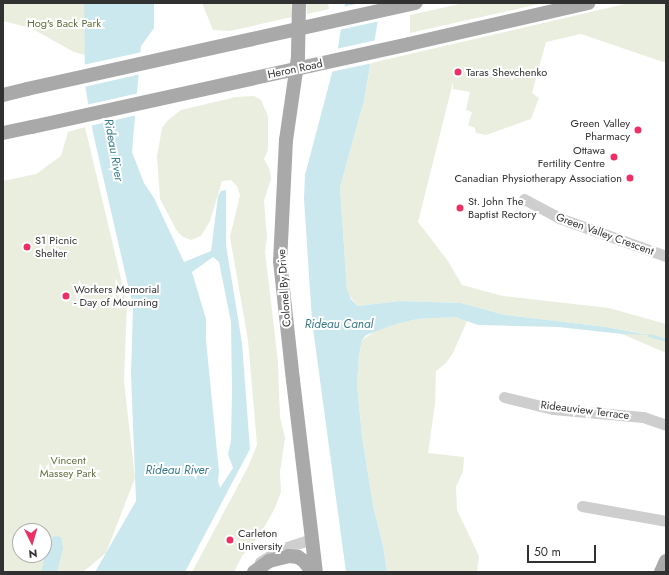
<!DOCTYPE html>
<style>
body{margin:0}
#map{position:relative;width:669px;height:575px;overflow:hidden;background:#fff;font-family:Jost,sans-serif}
div>[style]{position:absolute}
[style*='--x']{left:calc(var(--x)*1px);top:calc(var(--y)*1px);width:calc(var(--w)*1px);rotate:calc(var(--a)*1deg)}
.green>*{inset:0;background:#eaeedf}
.water>*{inset:0;background:#cbe8ee}
.pier>*{inset:0;background:#fff}
.stream>*{height:3px;margin:-1.5px;padding:0 1.5px;transform-origin:1.5px;border-radius:1.5px;background:#cbe8ee}
.minor>*{height:11px;margin:-5.5px;padding:0 5.5px;transform-origin:5.5px;border-radius:5.5px;background:#cecece}
.major>*{height:14px;margin:-7px;padding:0 7px;transform-origin:7px;border-radius:7px;background:#a9a9a9}
.major-bridge>*{height:14px;margin:-7px;padding:0 7px;transform-origin:7px;border-radius:7px;background:#a9a9a9}
.dots>*{width:11px;height:11px;translate:-50% -50%;box-sizing:border-box;border:2px solid #fff;border-radius:50%}
span{translate:-50% -50%;white-space:nowrap;text-align:center;line-height:1.15;-webkit-text-stroke:4px #fff;paint-order:stroke}
.park-label{font-size:11px;color:#5f703c}
.street-label{font-size:11px;color:#313131}
.poi-label{font-size:11px;color:#313131}
.left{translate:0 -50%;text-align:left}
.right{translate:-100% -50%;text-align:right}
.water-label{font-size:12px;color:#367b8a;font-style:italic}
.frame{position:absolute;inset:0;border:4px solid #313131;pointer-events:none}
.north{position:absolute;left:12px;top:523px;width:40px;height:40px;box-sizing:border-box;background:#fff;border:1px solid #adadad;border-radius:50%;rotate:175deg;font-size:11px;font-weight:700;line-height:16px;text-align:center;color:#313131}
.north::after{content:'';display:block;margin:auto;width:14px;height:18px;background:#ed2f65;clip-path:polygon(50% 0,100% 100%,50% 72%,0 100%)}
.scale{position:absolute;left:527px;top:545px;width:69px;height:18px;box-sizing:border-box;border:2px solid #313131;border-top:0;padding-left:5px;font-size:12px;line-height:14px;white-space:nowrap;color:#313131;-webkit-text-stroke:3px #fff;paint-order:stroke}
</style>
<div id="map">
<div class="green">
<div style="clip-path:polygon(3px 3px,84px 3px,85px 55px,74px 52px,31px 28px,3px 21px)"></div>
<div style="clip-path:polygon(202px 3px,291px 3px,292px 17px,230px 31px,213px 30px)"></div>
<div style="clip-path:polygon(306px 3px,328px 3px,329px 9px,307px 14px)"></div>
<div style="clip-path:polygon(464px 3px,543px 3px,410px 33px,410px 15px)"></div>
<div style="clip-path:polygon(629px 3px,666px 3px,666px 63px,581px 34px,546px 42px,532px 93px,539px 98px,531px 119px,486px 135px,476px 133px,475px 128px,468px 125px,472px 112px,466px 110px,470px 92px,453px 89px,453px 82px,418px 222px,448px 261px,462px 285px,503px 296px,609px 308px,666px 324px,666px 353px,622px 334px,645px 334px,606px 327px,505px 315px,461px 303px,400px 301px,358px 306px,348px 294px,347px 290px,340px 187px,364px 101px,371px 63px)"></div>
<div style="clip-path:polygon(254px 96px,261px 100px,268px 116px,268px 150px,264px 159px,270px 170px,271px 179px,264px 201px,267px 238px,265px 251px,278px 362px,280px 417px,285px 438px,280px 472px,281px 492px,274px 510px,259px 536px,242px 556px,234px 572px,192px 572px,248px 467px,257px 445px,248px 340px,230px 237px,240px 195px,237px 186px,231px 180px,222px 181px,210px 221px,201px 236px,191px 240px,183px 237px,177px 231px,160px 199px,157px 156px,162px 128px,167px 121px,181px 110px,236px 97px)"></div>
<div style="clip-path:polygon(evenodd,85px 127px,127px 304px,124px 381px,135px 478px,106px 553px,83px 572px,3px 572px,3px 181px,36px 174px,61px 156px,68px 132px,85px 127px,20px 531px,44px 531px,44px 555px,20px 555px,20px 531px)"></div>
<div style="clip-path:polygon(455px 317px,467px 321px,453px 353px,446px 363px,436px 371px,435px 404px,428px 453px,464px 457px,463px 471px,456px 487px,457px 510px,479px 556px,477px 572px,387px 572px,383px 545px,373px 505px,362px 436px,357px 384px,359px 355px,362px 340px,375px 331px,396px 324px,418px 319px)"></div>
</div>
<div class="water">
<div style="clip-path:polygon(evenodd,84px 3px,154px 3px,154px 28px,141px 46px,132px 152px,144px 183px,154px 198px,184px 262px,211px 251px,218px 196px,221px 191px,226px 190px,226px 245px,242px 343px,250px 449px,185px 572px,95px 572px,136px 501px,131px 375px,133px 307px,93px 133px,85px 85px,84px 3px,213px 257px,219px 262px,231px 322px,232px 390px,231px 441px,228px 454px,233px 468px,220px 488px,218px 481px,219px 472px,206px 340px,206px 319px,192px 272px,213px 257px)"></div>
<div style="clip-path:polygon(345px 3px,381px 3px,364px 101px,340px 187px,347px 290px,351px 299px,358px 306px,400px 301px,461px 303px,505px 315px,606px 327px,649px 335px,622px 334px,558px 327px,478px 325px,455px 317px,418px 319px,396px 324px,366px 335px,362px 340px,359px 355px,357px 384px,362px 436px,373px 505px,383px 545px,387px 572px,346px 572px,312px 321px,304px 199px,305px 175px,337px 54px)"></div>
<div style="clip-path:polygon(55px 536px,61px 537px,63px 548px,57px 572px,41px 572px,49px 540px)"></div>
</div>
<div class="pier">
<div style="clip-path:polygon(361px 3px,383px 3px,380px 21px,339px 30px,342px 7px)"></div>
<div style="clip-path:polygon(377px 40px,373px 63px,330px 72px,336px 49px)"></div>
<div style="clip-path:polygon(142px 52px,141px 74px,84px 87px,83px 65px)"></div>
<div style="clip-path:polygon(139px 93px,137px 115px,90px 126px,86px 105px)"></div>
</div>
<div class="stream">
<div style="--x:649;--y:335;--w:18;--a:16"></div>
</div>
<div class="minor">
<div style="--x:524;--y:199;--w:40;--a:28"></div>
<div style="--x:559;--y:218;--w:114;--a:19.6"></div>
<div style="--x:504;--y:397;--w:50;--a:13.8"></div>
<div style="--x:553;--y:409;--w:90;--a:5.1"></div>
<div style="--x:643;--y:417;--w:24;--a:19"></div>
<div style="--x:582;--y:506;--w:85;--a:10.1"></div>
<div style="--x:260;--y:562;--w:25;--a:-32"></div>
<div style="--x:281;--y:549;--w:33;--a:-18"></div>
</div>
<div class="major">
<div style="--x:299;--y:3;--w:54;--a:91.1"></div>
<div style="--x:298;--y:57;--w:84;--a:98.2"></div>
<div style="--x:286;--y:140;--w:121;--a:92.8"></div>
<div style="--x:280;--y:261;--w:120;--a:83.8"></div>
<div style="--x:293;--y:380;--w:193;--a:83.2"></div>
<div style="--x:409;--y:44;--w:184;--a:-12.9"></div>
<div style="--x:3;--y:95;--w:25;--a:-14"></div>
<div style="--x:3;--y:133;--w:30;--a:-12"></div>
<div style="--x:254;--y:572;--w:19;--a:-36"></div>
<div style="--x:269;--y:561;--w:21;--a:-14"></div>
<div style="--x:289;--y:556;--w:9;--a:6"></div>
<div style="--x:298;--y:557;--w:7;--a:34"></div>
<div style="--x:304;--y:561;--w:14;--a:54"></div>
<div style="--x:661;--y:572;--w:12;--a:-66"></div>
</div>
<div class="major-bridge">
<div style="--x:27;--y:89;--w:398;--a:-12.5"></div>
<div style="--x:32;--y:127;--w:386;--a:-12.4"></div>
</div>
<div class="dots">
<div style="left:458px;top:72px;background:#ed2f65"></div>
<div style="left:638px;top:130px;background:#ed2f65"></div>
<div style="left:614px;top:157px;background:#ed2f65"></div>
<div style="left:630px;top:178px;background:#ed2f65"></div>
<div style="left:460px;top:208px;background:#ed2f65"></div>
<div style="left:27px;top:247px;background:#ed2f65"></div>
<div style="left:66px;top:296px;background:#ed2f65"></div>
<div style="left:230px;top:540px;background:#ed2f65"></div>
</div>
<div class="park-label">
<span style="left:64px;top:23px">Hog's Back Park</span>
<span style="left:68px;top:467px">Vincent<br>Massey Park</span>
</div>
<div class="street-label">
<span style="left:295px;top:69px;rotate:-12deg">Heron Road</span>
<span style="left:605px;top:234px;rotate:20deg">Green Valley Crescent</span>
<span style="left:284px;top:288px;rotate:-94deg">Colonel By Drive</span>
<span style="left:585px;top:410px;rotate:7deg">Rideauview Terrace</span>
</div>
<div class="poi-label">
<span class="left" style="left:466px;top:72px">Taras Shevchenko</span>
<span class="right" style="left:630px;top:130px">Green Valley<br>Pharmacy</span>
<span class="right" style="left:605px;top:157px">Ottawa<br>Fertility Centre</span>
<span class="right" style="left:622px;top:178px">Canadian Physiotherapy Association</span>
<span class="left" style="left:468px;top:208px">St. John The<br>Baptist Rectory</span>
<span class="left" style="left:35px;top:247px">S1 Picnic<br>Shelter</span>
<span class="left" style="left:74px;top:296px">Workers Memorial<br>- Day of Mourning</span>
<span class="left" style="left:238px;top:540px">Carleton<br>University</span>
</div>
<div class="water-label">
<span style="left:113px;top:150px;rotate:80deg">Rideau River</span>
<span style="left:339px;top:325px">Rideau Canal</span>
<span style="left:177px;top:471px">Rideau River</span>
</div>
<div class="frame"></div>
<div class="north">N</div>
<div class="scale">50 m</div>
</div>
